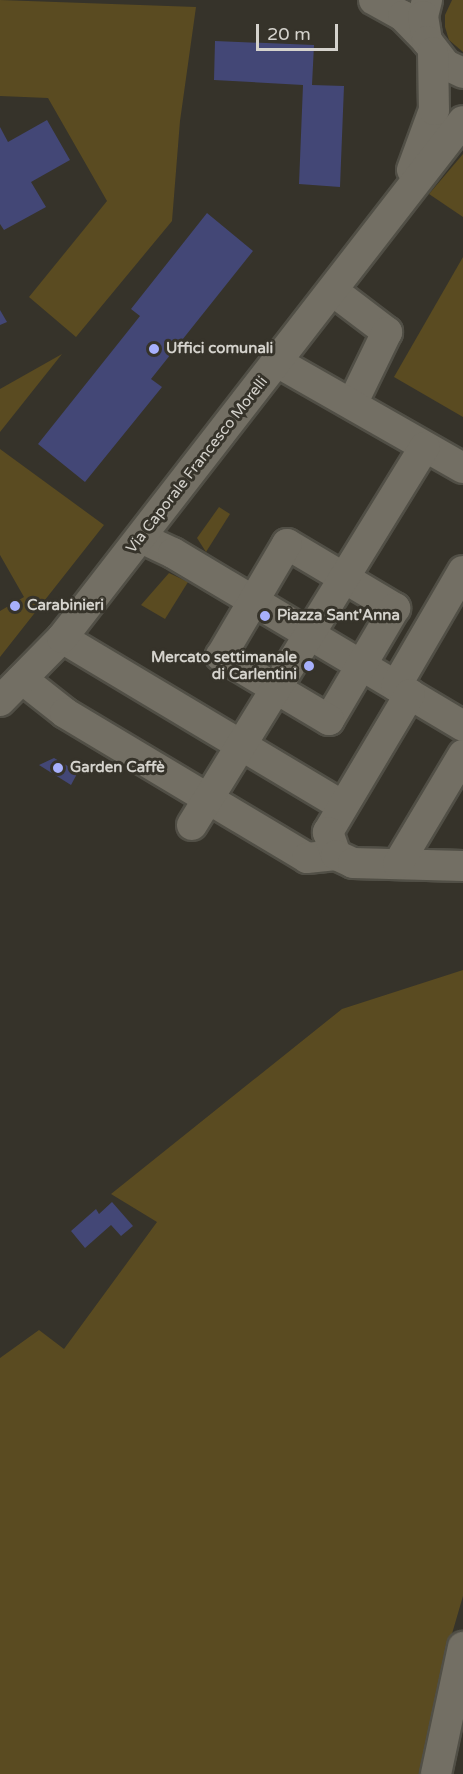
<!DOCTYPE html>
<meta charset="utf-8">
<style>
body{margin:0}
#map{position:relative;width:463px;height:1774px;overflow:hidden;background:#36332a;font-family:"Varela Round",sans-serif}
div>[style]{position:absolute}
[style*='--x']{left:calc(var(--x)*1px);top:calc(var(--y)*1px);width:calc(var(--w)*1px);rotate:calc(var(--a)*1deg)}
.green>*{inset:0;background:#5a4b21}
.building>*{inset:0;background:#434776}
.roads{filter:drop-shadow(2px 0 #514f46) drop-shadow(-2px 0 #514f46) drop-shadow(0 2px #514f46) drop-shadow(0 -2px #514f46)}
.minor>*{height:30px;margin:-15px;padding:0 15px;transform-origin:15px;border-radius:15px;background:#736f64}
.dots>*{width:16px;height:16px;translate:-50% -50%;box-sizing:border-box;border:3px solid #36332a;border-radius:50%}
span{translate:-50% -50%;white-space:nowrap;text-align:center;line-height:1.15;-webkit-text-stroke:6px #36332a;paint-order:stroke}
.poi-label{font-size:15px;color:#d5d3cd;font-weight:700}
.left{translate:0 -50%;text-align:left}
.right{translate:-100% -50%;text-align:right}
.street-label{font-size:15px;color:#d5d3cd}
.scale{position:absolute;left:256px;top:24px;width:82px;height:27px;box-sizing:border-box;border:3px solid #d5d3cd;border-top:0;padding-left:8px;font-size:18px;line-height:21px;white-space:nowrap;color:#d5d3cd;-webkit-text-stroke:4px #36332a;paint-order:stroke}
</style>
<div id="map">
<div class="green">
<div style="clip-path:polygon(0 0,196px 7px,180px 121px,172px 221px,76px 337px,29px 297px,107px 201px,48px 98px,0 96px)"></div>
<div style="clip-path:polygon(452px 0,463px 0,463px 52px,449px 40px,445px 27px,445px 15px)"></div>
<div style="clip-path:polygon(463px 154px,463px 217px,429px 194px)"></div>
<div style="clip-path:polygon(463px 257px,463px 417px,394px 377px)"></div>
<div style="clip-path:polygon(62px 354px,0 432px,0 389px)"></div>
<div style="clip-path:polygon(0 449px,104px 525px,0 657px,0 611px,24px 597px,0 555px)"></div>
<div style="clip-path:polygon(219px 507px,230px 514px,206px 552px,197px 538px)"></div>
<div style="clip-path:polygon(169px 573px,188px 582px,165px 619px,141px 605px)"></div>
<div style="clip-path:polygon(463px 970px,463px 1596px,440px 1675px,427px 1774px,0 1774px,0 1358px,39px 1330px,64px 1349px,157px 1222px,111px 1194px,342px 1009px)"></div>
</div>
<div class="building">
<div style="clip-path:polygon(215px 41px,314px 45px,312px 85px,344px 86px,340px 187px,299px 184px,303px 85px,214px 80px)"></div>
<div style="clip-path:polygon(47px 120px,70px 160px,31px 182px,46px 207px,4px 230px,0 224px,0 127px,8px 142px)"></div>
<div style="clip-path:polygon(207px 213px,253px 251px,151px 379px,162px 387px,85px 482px,38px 444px,140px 316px,131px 309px)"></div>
<div style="clip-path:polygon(0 310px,7px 322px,0 325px)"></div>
<div style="clip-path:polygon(54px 758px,78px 772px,71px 785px,39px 765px)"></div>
<div style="clip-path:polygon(112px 1202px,133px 1226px,121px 1236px,111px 1225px,85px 1248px,71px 1231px,96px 1209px,99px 1214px)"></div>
</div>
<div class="roads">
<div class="minor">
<div style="--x:374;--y:0;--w:33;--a:29"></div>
<div style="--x:403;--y:16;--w:35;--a:46"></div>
<div style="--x:427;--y:0;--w:16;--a:104"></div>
<div style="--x:423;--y:16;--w:25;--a:81"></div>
<div style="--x:427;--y:41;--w:31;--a:52"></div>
<div style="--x:446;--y:65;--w:19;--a:25"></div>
<div style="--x:412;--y:170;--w:64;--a:-69.9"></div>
<div style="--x:434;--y:110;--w:58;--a:-91"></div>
<div style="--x:333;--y:291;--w:68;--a:37.2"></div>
<div style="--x:387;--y:332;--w:80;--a:115.9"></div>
<div style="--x:277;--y:362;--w:214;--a:29.7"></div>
<div style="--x:141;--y:538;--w:35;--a:25"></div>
<div style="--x:173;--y:553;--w:338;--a:30.8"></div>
<div style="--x:287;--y:544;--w:126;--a:30.7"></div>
<div style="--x:395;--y:608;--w:130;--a:120.5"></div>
<div style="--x:329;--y:720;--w:126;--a:-149.3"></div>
<div style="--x:221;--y:656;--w:130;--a:-59.5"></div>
<div style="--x:62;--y:638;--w:327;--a:30.9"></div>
<div style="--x:22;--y:679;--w:55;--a:38.3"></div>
<div style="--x:65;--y:713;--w:282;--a:30.9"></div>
<div style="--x:307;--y:858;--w:29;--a:-6"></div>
<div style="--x:396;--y:686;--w:133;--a:-59.8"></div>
<div style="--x:410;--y:694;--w:161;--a:120.7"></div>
<div style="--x:328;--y:832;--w:24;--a:71"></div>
<div style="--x:336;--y:855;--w:19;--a:25"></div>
<div style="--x:353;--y:863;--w:110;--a:1.6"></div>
<div style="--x:0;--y:701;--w:88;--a:-45.5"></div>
<div style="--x:62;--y:638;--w:654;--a:-52.2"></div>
<div style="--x:192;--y:825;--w:444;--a:-58.4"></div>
<div style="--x:398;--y:864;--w:127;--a:-59.2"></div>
<div style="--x:436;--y:1774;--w:130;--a:-78"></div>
</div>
</div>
<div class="dots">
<div style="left:154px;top:349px;background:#a7b0fc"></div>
<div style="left:15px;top:606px;background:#a7b0fc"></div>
<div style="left:265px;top:616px;background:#a7b0fc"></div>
<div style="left:309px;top:666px;background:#a7b0fc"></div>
<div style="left:58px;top:768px;background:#a7b0fc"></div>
</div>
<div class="poi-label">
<span class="left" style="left:166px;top:349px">Uffici comunali</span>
<span class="left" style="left:27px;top:606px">Carabinieri</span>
<span class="left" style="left:277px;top:616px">Piazza Sant'Anna</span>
<span class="right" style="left:297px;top:666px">Mercato settimanale<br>di Carlentini</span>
<span class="left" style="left:70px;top:768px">Garden Caffè</span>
</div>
<div class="street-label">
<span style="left:197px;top:465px;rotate:-52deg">Via Caporale Francesco Morelli</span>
</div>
<div class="scale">20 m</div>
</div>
